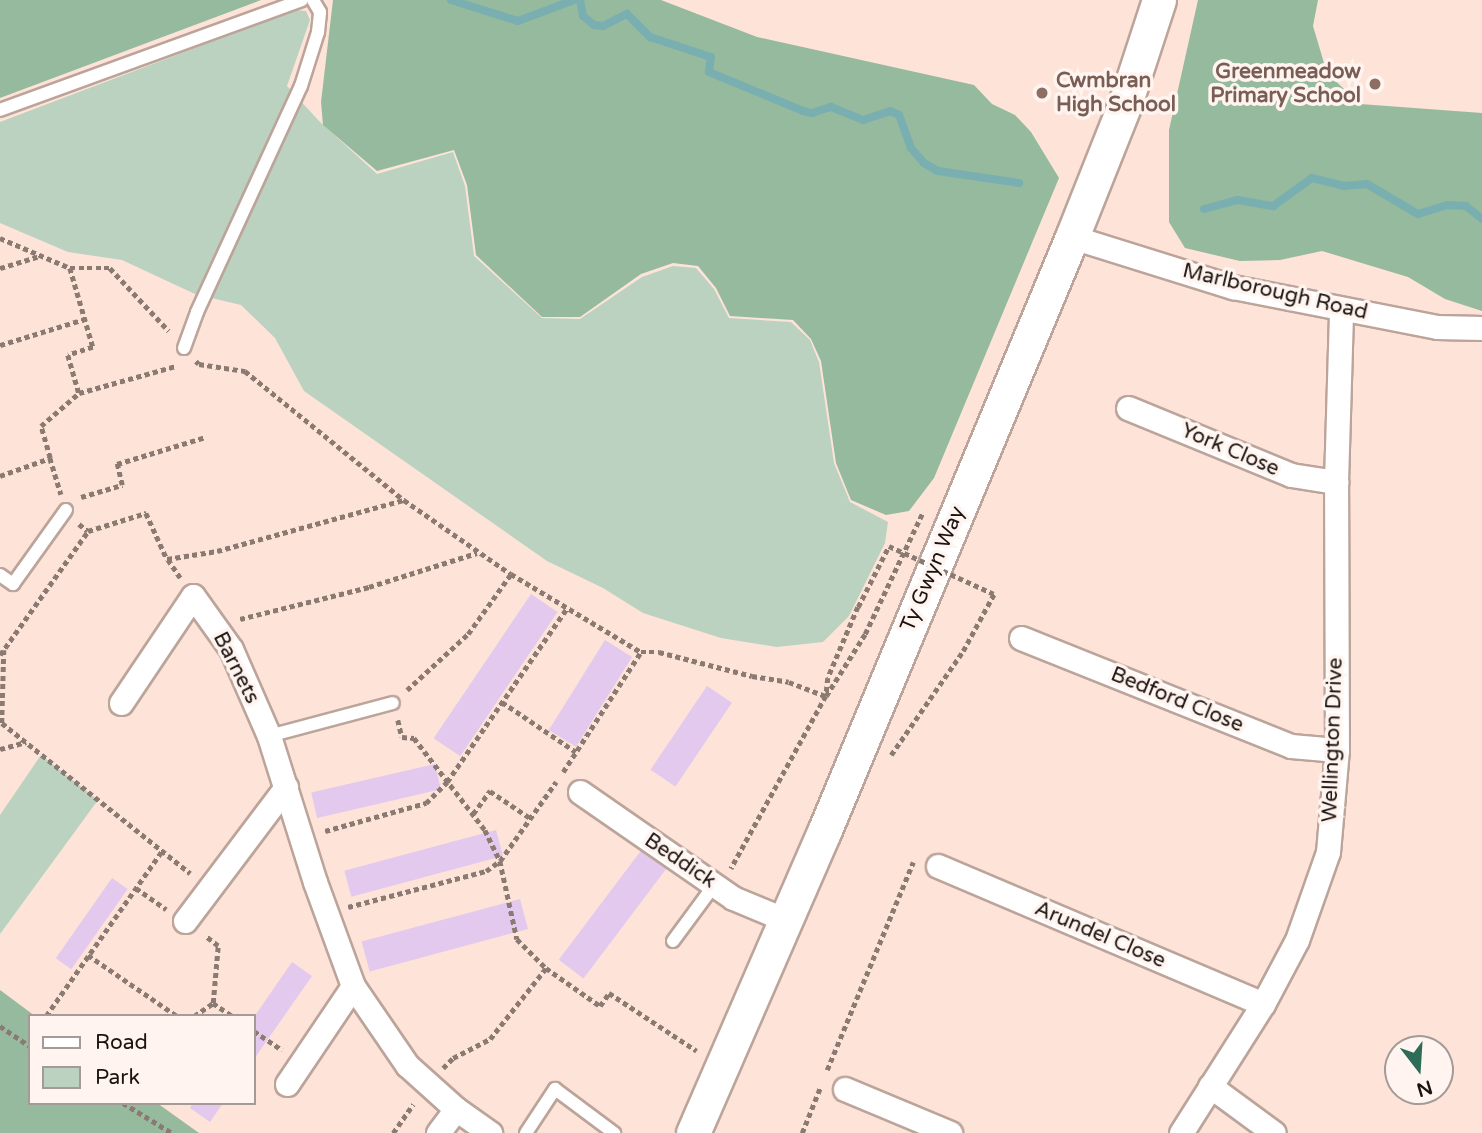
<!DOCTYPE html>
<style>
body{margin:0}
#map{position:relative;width:1482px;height:1133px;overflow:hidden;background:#fde3d8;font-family:"Varela Round",sans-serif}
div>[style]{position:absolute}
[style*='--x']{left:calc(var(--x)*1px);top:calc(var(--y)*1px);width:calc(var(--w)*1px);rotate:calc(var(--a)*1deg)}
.green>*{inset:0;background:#bbd2c0}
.forest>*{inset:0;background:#95ba9d}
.stream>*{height:8px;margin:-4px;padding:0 4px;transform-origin:4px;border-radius:4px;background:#79afb1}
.building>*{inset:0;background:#e3c9ee;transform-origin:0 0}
.path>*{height:4.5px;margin-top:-2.25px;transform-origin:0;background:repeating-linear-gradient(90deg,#8b7a72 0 5px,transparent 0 8.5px)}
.roads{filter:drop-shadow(2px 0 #bca49a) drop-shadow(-2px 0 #bca49a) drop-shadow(0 2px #bca49a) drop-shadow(0 -2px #bca49a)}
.lane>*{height:12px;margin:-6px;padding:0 6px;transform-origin:6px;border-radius:6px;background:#fff}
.street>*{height:23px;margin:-11.5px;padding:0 11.5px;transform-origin:11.5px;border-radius:11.5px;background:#fff}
.secondary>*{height:33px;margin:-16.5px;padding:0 16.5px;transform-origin:16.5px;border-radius:16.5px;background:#fff}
.path-bridge>*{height:4.5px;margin-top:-2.25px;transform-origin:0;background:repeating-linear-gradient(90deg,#8b7a72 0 5px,transparent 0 8.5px)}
.dots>*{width:19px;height:19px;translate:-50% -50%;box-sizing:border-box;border:4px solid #fff4f0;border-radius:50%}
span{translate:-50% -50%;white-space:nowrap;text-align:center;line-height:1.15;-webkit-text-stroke:7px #fff4f0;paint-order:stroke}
.education-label{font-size:21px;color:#785e54;font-weight:700}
.right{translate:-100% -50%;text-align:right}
.left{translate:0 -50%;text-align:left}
.street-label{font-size:21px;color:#1b130f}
.legend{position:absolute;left:28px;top:1014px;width:228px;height:91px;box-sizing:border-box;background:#fff4f0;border:2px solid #a49a96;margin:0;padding:9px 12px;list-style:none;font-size:21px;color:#1b130f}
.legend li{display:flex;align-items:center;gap:14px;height:35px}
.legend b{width:35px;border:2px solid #a49a96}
.north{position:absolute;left:1384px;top:1035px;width:70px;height:70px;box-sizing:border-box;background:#fff4f0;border:2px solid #a49a96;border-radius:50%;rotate:163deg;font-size:19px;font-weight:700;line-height:28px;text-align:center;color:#1b130f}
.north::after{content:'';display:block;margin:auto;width:24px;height:32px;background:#2e6c58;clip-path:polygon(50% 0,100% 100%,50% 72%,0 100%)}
</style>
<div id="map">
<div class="green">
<div style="clip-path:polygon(295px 10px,306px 11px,310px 20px,287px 86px,318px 120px,377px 174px,453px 152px,465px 186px,474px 256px,542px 318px,580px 319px,642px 277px,673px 266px,696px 268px,714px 289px,729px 318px,791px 322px,810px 340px,819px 362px,834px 463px,850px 502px,888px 522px,885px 543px,849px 616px,823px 642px,777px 647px,721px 638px,643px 613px,603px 588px,547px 561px,304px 391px,275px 338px,241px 305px,195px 294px,122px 260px,68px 252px,0 223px,0 122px)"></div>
<div style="clip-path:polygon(41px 755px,98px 800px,0 934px,0 815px)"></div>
</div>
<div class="forest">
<div style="clip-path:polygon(0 0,261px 0,0 98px)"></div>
<div style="clip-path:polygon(333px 0,661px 0,757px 37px,974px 85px,992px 104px,1015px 115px,1031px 132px,1059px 178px,934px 478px,909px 511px,886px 515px,851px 500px,836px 463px,821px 361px,811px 339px,793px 320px,730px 316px,716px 288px,698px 266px,673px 263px,641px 274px,580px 317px,542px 317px,476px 255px,467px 185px,454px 150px,377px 171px,323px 125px,321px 102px)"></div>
<div style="clip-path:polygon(1198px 0,1318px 0,1313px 26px,1327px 73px,1360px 104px,1482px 113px,1482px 311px,1445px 299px,1408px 277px,1322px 251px,1280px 260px,1240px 261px,1185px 248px,1169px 222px,1169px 130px)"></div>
<div style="clip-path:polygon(0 990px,35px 1016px,30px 1016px,30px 1103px,157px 1103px,199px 1133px,0 1133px)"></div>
</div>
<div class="stream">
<div style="--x:451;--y:0;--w:70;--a:17.4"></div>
<div style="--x:518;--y:21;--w:60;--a:-20.6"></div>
<div style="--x:580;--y:0;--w:16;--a:79"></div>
<div style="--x:583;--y:16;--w:14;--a:39"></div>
<div style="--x:594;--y:25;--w:9;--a:6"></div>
<div style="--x:603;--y:26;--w:27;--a:-27"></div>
<div style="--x:627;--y:14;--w:33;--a:45"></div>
<div style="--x:650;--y:37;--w:64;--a:18.2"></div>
<div style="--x:711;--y:57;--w:15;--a:98"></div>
<div style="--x:709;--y:72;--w:102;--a:22.5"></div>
<div style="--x:803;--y:111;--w:9;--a:13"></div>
<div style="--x:812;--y:113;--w:20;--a:-18"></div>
<div style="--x:831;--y:107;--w:35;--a:22"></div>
<div style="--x:863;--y:120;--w:28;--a:-18"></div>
<div style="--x:890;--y:111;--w:10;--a:24"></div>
<div style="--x:899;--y:115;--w:35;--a:70"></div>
<div style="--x:911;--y:148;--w:20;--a:49"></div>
<div style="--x:924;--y:163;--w:16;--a:30"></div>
<div style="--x:938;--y:171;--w:82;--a:8.4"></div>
<div style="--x:1204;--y:209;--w:35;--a:-15"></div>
<div style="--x:1238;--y:200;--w:36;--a:10"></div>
<div style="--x:1273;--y:206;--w:48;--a:-35.7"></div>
<div style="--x:1312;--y:178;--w:33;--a:14"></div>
<div style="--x:1344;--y:186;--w:23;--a:-5"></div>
<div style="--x:1367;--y:184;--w:59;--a:30.5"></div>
<div style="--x:1418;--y:214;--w:30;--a:-17"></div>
<div style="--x:1447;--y:205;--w:19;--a:3"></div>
<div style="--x:1466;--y:206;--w:21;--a:39"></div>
</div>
<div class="building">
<div style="left:531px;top:594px;width:32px;height:174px;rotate:34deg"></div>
<div style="left:605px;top:640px;width:32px;height:106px;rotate:32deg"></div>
<div style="left:707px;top:686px;width:30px;height:101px;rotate:34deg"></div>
<div style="left:435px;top:764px;width:26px;height:127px;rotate:77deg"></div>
<div style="left:496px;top:830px;width:27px;height:157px;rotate:75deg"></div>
<div style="left:643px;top:848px;width:31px;height:140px;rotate:37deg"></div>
<div style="left:112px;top:878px;width:19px;height:98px;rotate:35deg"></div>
<div style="left:520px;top:899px;width:31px;height:164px;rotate:75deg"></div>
<div style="clip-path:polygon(292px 962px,312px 976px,254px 1059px,254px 1017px)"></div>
<div style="clip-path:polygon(193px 1103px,223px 1103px,210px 1122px,190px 1108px)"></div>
</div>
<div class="path">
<div style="--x:0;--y:238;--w:76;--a:23.2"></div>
<div style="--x:70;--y:268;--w:40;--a:0"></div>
<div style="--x:110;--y:268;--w:86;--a:46.9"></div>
<div style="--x:0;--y:268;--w:42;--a:-16.7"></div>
<div style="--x:70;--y:268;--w:82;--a:73.8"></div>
<div style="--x:93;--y:347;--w:26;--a:162"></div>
<div style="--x:68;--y:355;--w:40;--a:74"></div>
<div style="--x:0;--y:345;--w:89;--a:-17"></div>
<div style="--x:196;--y:361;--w:4;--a:45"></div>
<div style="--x:199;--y:364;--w:47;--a:8.7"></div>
<div style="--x:245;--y:371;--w:205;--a:39.1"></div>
<div style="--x:404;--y:500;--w:130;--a:34.7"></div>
<div style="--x:511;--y:574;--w:152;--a:31"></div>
<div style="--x:641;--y:652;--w:18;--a:0"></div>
<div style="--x:659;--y:652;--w:96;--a:14.5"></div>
<div style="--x:752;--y:676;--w:37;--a:9"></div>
<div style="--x:789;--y:682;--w:40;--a:21"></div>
<div style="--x:826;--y:696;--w:197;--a:118.8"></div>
<div style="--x:50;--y:458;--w:38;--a:73"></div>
<div style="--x:0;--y:476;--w:53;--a:-19.8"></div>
<div style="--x:50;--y:458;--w:33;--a:-106"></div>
<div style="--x:41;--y:426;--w:50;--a:-41"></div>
<div style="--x:79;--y:393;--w:101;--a:-15.6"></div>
<div style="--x:81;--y:497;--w:43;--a:-16.3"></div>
<div style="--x:122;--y:485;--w:22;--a:-103"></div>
<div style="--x:117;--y:464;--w:93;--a:-16.9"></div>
<div style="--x:79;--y:524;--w:11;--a:38"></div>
<div style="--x:88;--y:531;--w:61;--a:-17.2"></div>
<div style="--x:146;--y:513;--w:51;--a:65.5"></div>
<div style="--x:180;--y:578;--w:23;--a:-124"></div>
<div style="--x:167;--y:559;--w:51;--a:-9.1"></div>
<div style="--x:217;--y:551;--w:193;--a:-15.3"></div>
<div style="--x:858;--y:607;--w:77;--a:112.9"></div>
<div style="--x:828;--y:678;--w:18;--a:96"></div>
<div style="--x:826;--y:696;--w:73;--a:-57.8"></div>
<div style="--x:865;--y:634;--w:133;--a:-64.6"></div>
<div style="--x:240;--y:619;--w:133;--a:-13.9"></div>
<div style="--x:369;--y:587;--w:113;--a:-17.5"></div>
<div style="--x:4;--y:650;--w:73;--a:91.6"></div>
<div style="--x:2;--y:723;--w:241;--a:38.6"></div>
<div style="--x:0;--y:655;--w:152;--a:-54.6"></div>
<div style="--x:407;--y:690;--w:83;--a:-42.6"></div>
<div style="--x:468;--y:634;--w:74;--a:-54.4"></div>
<div style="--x:502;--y:702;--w:89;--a:34"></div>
<div style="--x:398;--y:720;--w:17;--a:77"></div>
<div style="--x:402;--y:737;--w:12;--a:5"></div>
<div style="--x:414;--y:738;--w:116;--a:52.3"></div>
<div style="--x:485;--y:830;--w:34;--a:64"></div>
<div style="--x:500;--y:861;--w:80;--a:77.7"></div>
<div style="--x:517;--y:939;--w:41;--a:45"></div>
<div style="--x:546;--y:968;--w:66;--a:35.1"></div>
<div style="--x:600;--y:1006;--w:16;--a:-55"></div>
<div style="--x:609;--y:993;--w:105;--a:33.4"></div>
<div style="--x:0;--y:749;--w:27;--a:-15"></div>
<div style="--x:891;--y:755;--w:126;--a:-55.3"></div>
<div style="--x:963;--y:651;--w:65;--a:-61.5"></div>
<div style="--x:563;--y:772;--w:143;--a:-57"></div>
<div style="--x:473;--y:814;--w:29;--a:-54"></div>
<div style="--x:490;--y:791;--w:48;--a:34"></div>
<div style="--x:325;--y:831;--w:105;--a:-15.5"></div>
<div style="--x:426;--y:803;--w:30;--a:-45"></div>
<div style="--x:447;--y:782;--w:211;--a:-55.4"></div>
<div style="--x:136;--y:888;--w:37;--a:35"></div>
<div style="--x:348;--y:907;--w:143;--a:-14.6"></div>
<div style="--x:486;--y:871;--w:17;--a:-36"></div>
<div style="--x:500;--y:861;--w:97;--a:-54.7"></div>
<div style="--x:88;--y:955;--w:108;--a:34.4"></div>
<div style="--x:213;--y:1003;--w:23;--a:34"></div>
<div style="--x:46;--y:1016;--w:202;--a:-54.9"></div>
<div style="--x:194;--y:1016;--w:23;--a:-34"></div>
<div style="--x:213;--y:1003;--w:57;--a:-85"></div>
<div style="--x:218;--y:946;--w:16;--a:-142"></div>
<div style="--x:0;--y:1026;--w:36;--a:34"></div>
<div style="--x:254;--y:1031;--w:34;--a:34"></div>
<div style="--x:443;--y:1068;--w:14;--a:-45"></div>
<div style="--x:453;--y:1058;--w:42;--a:-27.2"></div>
<div style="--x:490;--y:1039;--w:90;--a:-51.7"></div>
<div style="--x:827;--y:1070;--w:225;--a:-67.5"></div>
<div style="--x:123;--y:1103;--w:57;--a:31.5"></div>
<div style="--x:393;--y:1133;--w:35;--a:-55"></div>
<div style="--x:802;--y:1133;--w:48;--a:-68.2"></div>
</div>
<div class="roads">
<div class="lane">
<div style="--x:0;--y:110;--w:321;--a:-20"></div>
<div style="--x:184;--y:348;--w:38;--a:-70"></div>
<div style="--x:197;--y:312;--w:249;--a:-65.3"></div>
<div style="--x:301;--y:86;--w:57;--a:-72.5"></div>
<div style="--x:318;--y:32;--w:20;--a:-84"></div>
<div style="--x:320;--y:12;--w:14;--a:-120"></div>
<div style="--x:0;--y:575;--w:16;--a:35"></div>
<div style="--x:13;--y:584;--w:91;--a:-54.4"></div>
<div style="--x:269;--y:736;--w:128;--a:-14.9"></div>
<div style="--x:673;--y:941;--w:71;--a:-53.6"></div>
<div style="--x:526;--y:1133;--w:53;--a:-56.6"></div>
<div style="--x:555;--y:1089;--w:74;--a:36.7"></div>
</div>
<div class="street">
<div style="--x:1072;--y:237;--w:169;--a:17.3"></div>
<div style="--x:1233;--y:287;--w:208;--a:11.1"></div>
<div style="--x:1437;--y:327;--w:45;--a:1.3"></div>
<div style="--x:1128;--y:408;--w:176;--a:22.3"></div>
<div style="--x:1291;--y:475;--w:46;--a:8.8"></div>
<div style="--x:1021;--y:638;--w:291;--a:21.8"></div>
<div style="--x:1291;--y:746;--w:46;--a:5"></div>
<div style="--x:121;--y:703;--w:129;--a:-56.1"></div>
<div style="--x:193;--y:596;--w:65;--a:54.4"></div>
<div style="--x:231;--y:649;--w:95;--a:66.4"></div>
<div style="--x:269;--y:736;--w:153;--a:72.5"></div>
<div style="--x:315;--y:882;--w:111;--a:69.9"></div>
<div style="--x:353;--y:986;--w:96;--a:55.6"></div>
<div style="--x:407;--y:1065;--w:66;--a:41.9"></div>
<div style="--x:456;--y:1109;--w:42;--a:35.2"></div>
<div style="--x:580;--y:792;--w:186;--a:34.7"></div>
<div style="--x:733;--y:898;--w:57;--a:22.5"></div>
<div style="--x:938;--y:866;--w:353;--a:23"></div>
<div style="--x:185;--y:921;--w:168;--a:-53"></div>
<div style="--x:287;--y:1084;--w:118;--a:-56"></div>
<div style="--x:1210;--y:1086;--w:79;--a:36.3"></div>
<div style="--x:845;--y:1089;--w:114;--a:22.7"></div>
<div style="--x:438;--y:1133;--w:30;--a:-53"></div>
<div style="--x:1181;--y:1133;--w:153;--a:-57.6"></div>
<div style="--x:1263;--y:1004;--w:72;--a:-62"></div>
<div style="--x:1297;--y:940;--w:93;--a:-70.6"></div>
<div style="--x:1328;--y:852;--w:102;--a:-85"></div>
<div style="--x:1337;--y:750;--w:268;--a:-90.2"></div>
<div style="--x:1336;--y:482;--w:173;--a:-88.3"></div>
</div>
<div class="secondary">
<div style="--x:693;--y:1133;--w:328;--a:-66.5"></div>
<div style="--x:824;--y:832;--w:645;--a:-67.37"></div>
<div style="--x:1072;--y:237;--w:146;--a:-68.3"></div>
<div style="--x:1126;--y:101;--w:106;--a:-71.9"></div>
</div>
</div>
<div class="path-bridge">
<div style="--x:858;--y:607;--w:68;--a:-63.1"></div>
<div style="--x:889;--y:546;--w:115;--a:24.6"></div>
</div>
<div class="dots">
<div style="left:1375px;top:84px;background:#8d6e63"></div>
<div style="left:1042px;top:93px;background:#8d6e63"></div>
</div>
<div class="education-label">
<span class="right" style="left:1361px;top:84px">Greenmeadow<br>Primary School</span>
<span class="left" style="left:1056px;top:93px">Cwmbran<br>High School</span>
</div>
<div class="street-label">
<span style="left:1275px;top:292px;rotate:13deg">Marlborough Road</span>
<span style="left:1230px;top:450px;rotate:23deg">York Close</span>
<span style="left:933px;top:569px;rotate:-67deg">Ty Gwyn Way</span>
<span style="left:236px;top:668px;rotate:63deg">Barnets</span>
<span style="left:1177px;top:700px;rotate:22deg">Bedford Close</span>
<span style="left:1333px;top:740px;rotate:-88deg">Wellington Drive</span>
<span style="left:680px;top:861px;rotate:34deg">Beddick</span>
<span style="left:1100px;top:935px;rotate:23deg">Arundel Close</span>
</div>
<ul class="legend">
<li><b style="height:9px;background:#fff"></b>Road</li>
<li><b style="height:19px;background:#bbd2c0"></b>Park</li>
</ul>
<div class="north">N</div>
</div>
